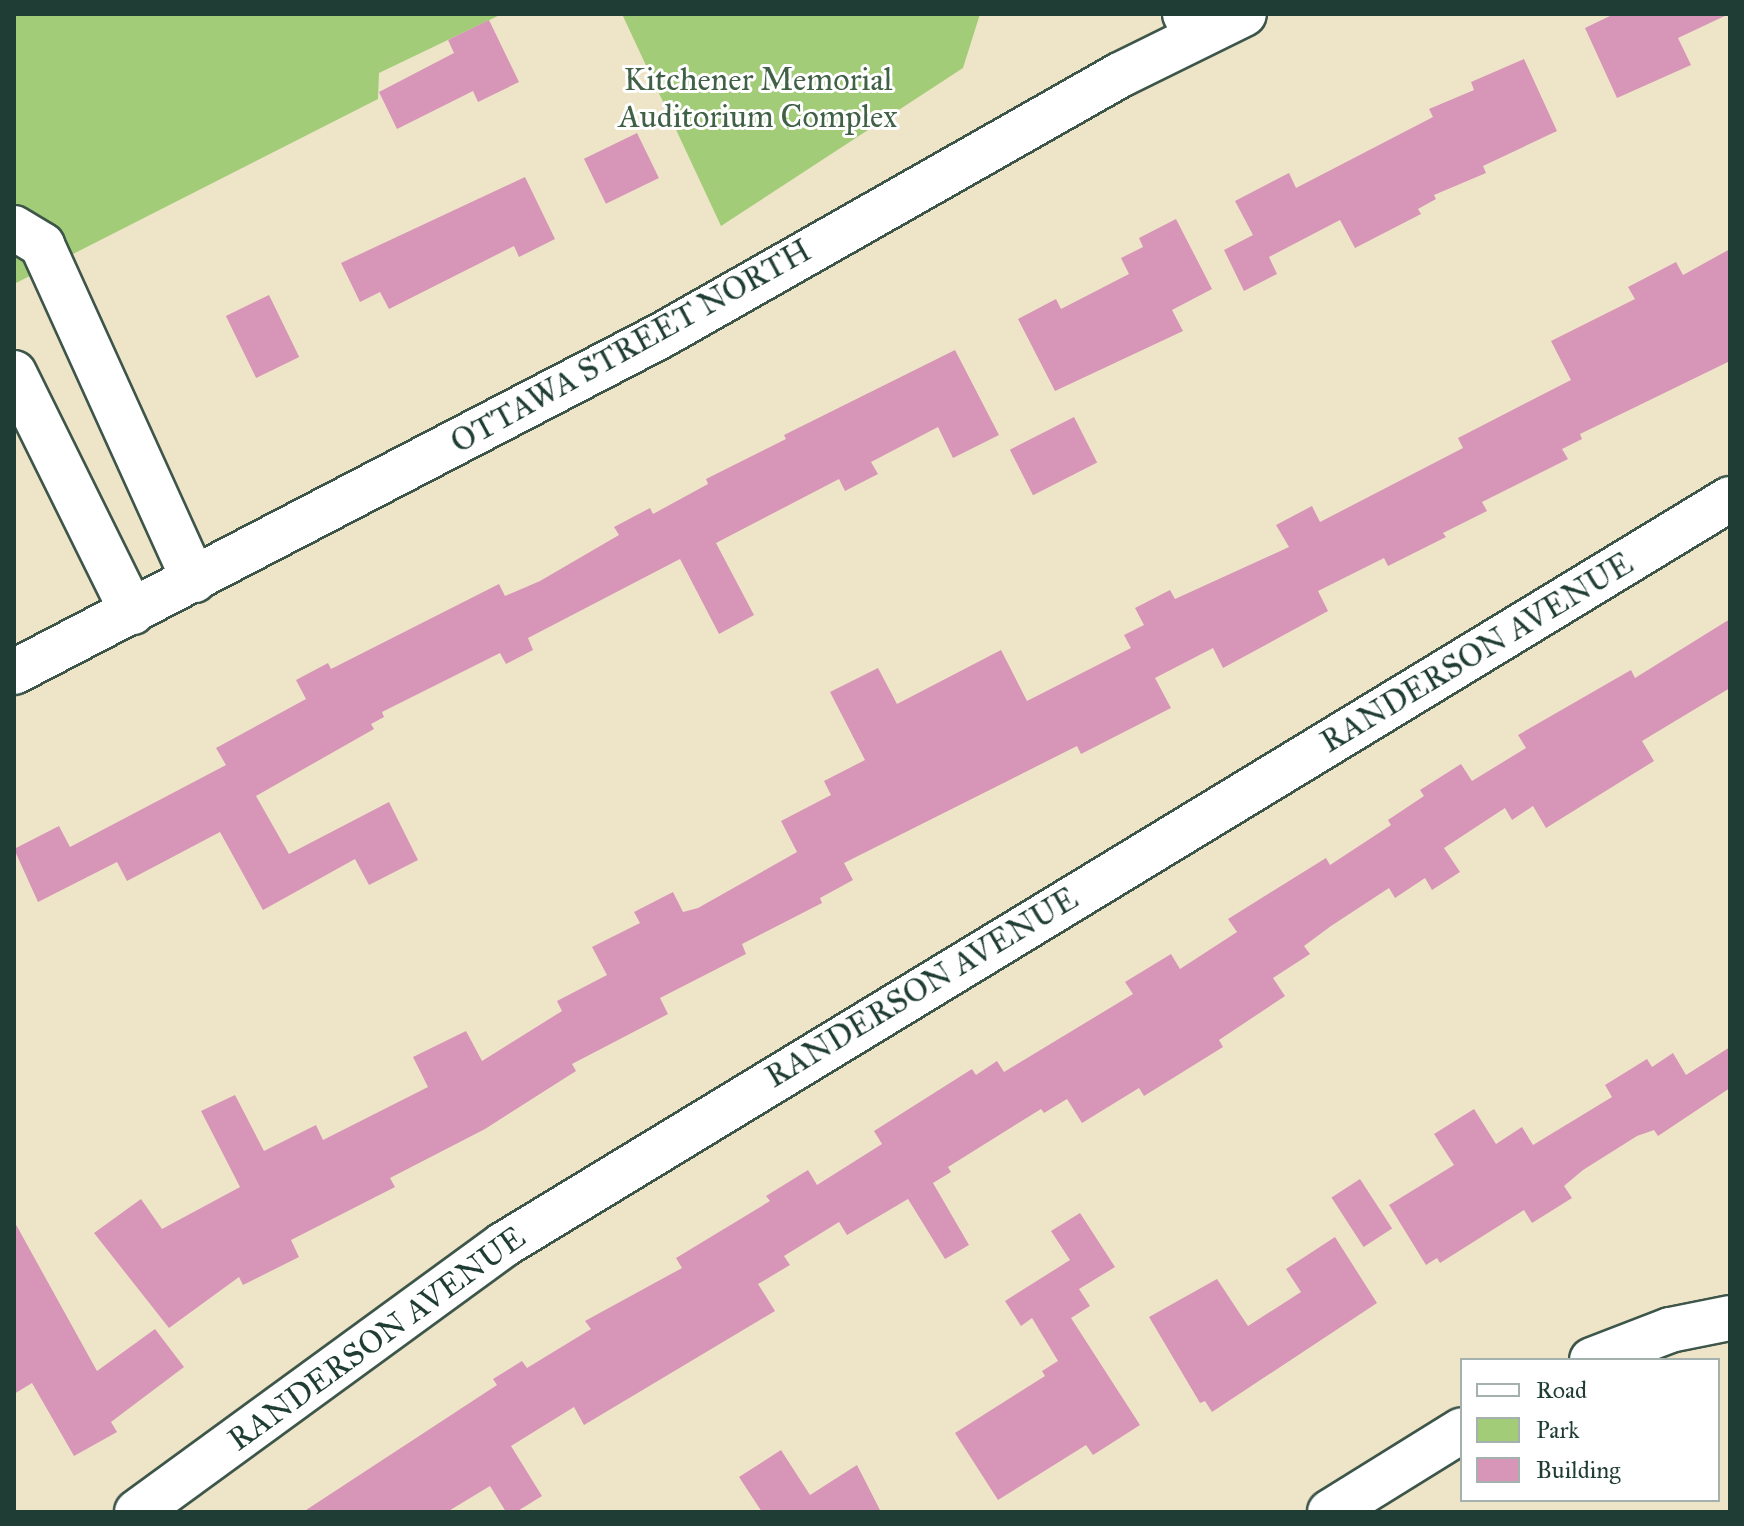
<!DOCTYPE html>
<style>
body{margin:0}
#map{position:relative;width:1744px;height:1526px;overflow:hidden;background:#eee5c9;font-family:"IM FELL Great Primer",serif}
div>[style]{position:absolute}
[style*='--x']{left:calc(var(--x)*1px);top:calc(var(--y)*1px);width:calc(var(--w)*1px);rotate:calc(var(--a)*1deg)}
.green>*{inset:0;background:#a3cc78}
.building>*{inset:0;background:#d796b7;transform-origin:0 0}
.roads{filter:drop-shadow(2px 0 #3e564a) drop-shadow(-2px 0 #3e564a) drop-shadow(0 2px #3e564a) drop-shadow(0 -2px #3e564a)}
.minor>*{height:44px;margin:-22px;padding:0 22px;transform-origin:22px;border-radius:22px;background:#fff}
.major>*{height:44px;margin:-22px;padding:0 22px;transform-origin:22px;border-radius:22px;background:#fff}
.highway>*{height:44px;margin:-22px;padding:0 22px;transform-origin:22px;border-radius:22px;background:#fff}
span{translate:-50% -50%;white-space:nowrap;text-align:center;line-height:1.15;-webkit-text-stroke:6px #fff;paint-order:stroke}
.park-label{font-size:32px;color:#406145}
.street-label{font-size:32px;color:#1f3d34}
.frame{position:absolute;inset:0;border:16px solid #1f3d34;pointer-events:none}
.legend{position:absolute;left:1460px;top:1358px;width:260px;height:144px;box-sizing:border-box;background:#fff;border:2px solid #a5b1ae;margin:0;padding:10px 14px;list-style:none;font-size:24px;color:#1f3d34}
.legend li{display:flex;align-items:center;gap:16px;height:40px}
.legend b{width:40px;border:2px solid #a5b1ae}
</style>
<div id="map">
<div class="green">
<div style="clip-path:polygon(14px 14px,502px 14px,379px 73px,378px 99px,14px 284px)"></div>
<div style="clip-path:polygon(622px 14px,980px 14px,963px 68px,721px 226px)"></div>
</div>
<div class="building">
<div style="clip-path:polygon(1614px 14px,1729px 14px,1678px 38px,1691px 65px,1617px 98px,1585px 28px)"></div>
<div style="clip-path:polygon(489px 20px,519px 82px,478px 102px,473px 91px,397px 129px,379px 92px,454px 53px,448px 40px)"></div>
<div style="clip-path:polygon(1524px 59px,1557px 131px,1483px 166px,1486px 173px,1434px 195px,1436px 199px,1418px 209px,1421px 214px,1355px 248px,1340px 220px,1269px 257px,1277px 274px,1244px 291px,1224px 250px,1253px 235px,1235px 201px,1289px 173px,1296px 188px,1433px 117px,1429px 109px,1474px 90px,1471px 82px)"></div>
<div style="left:637px;top:133px;width:50px;height:59px;rotate:64deg"></div>
<div style="clip-path:polygon(525px 177px,555px 239px,519px 257px,514px 246px,389px 309px,380px 292px,360px 302px,341px 263px)"></div>
<div style="clip-path:polygon(1176px 219px,1212px 289px,1172px 310px,1183px 331px,1055px 391px,1018px 319px,1056px 299px,1061px 309px,1129px 274px,1121px 258px,1143px 247px,1139px 238px)"></div>
<div style="clip-path:polygon(1730px 249px,1730px 361px,1580px 434px,1582px 439px,1562px 449px,1568px 459px,1482px 502px,1487px 511px,1443px 533px,1446px 537px,1388px 566px,1384px 558px,1318px 591px,1328px 611px,1223px 668px,1213px 648px,1155px 678px,1171px 708px,1081px 754px,1077px 746px,844px 863px,853px 880px,820px 898px,822px 903px,742px 944px,746px 954px,660px 998px,668px 1014px,572px 1064px,576px 1071px,485px 1129px,390px 1178px,395px 1187px,291px 1240px,299px 1257px,243px 1285px,239px 1277px,169px 1328px,94px 1233px,141px 1199px,162px 1229px,240px 1187px,201px 1111px,235px 1095px,264px 1151px,316px 1125px,323px 1140px,428px 1087px,413px 1057px,466px 1031px,482px 1061px,562px 1011px,557px 1001px,607px 975px,592px 947px,640px 923px,634px 912px,673px 892px,683px 912px,698px 908px,797px 852px,781px 821px,831px 795px,824px 781px,865px 760px,830px 692px,878px 668px,897px 704px,1001px 650px,1027px 701px,1131px 648px,1124px 635px,1144px 625px,1135px 608px,1170px 590px,1175px 599px,1289px 547px,1276px 525px,1312px 506px,1320px 522px,1463px 448px,1458px 438px,1571px 380px,1551px 341px,1635px 299px,1628px 287px,1676px 262px,1683px 275px)"></div>
<div style="left:269px;top:295px;width:69px;height:48px;rotate:64deg"></div>
<div style="clip-path:polygon(955px 350px,999px 435px,953px 458px,938px 427px,871px 462px,878px 474px,845px 491px,839px 479px,716px 543px,754px 615px,719px 634px,680px 559px,528px 638px,533px 650px,506px 664px,500px 653px,382px 712px,384px 717px,371px 724px,374px 729px,256px 796px,289px 854px,389px 802px,418px 860px,369px 885px,355px 859px,263px 910px,220px 832px,127px 881px,117px 862px,38px 902px,14px 849px,59px 826px,70px 847px,226px 765px,216px 748px,306px 699px,296px 680px,328px 663px,331px 669px,499px 584px,505px 596px,540px 581px,619px 535px,614px 527px,650px 508px,653px 514px,708px 484px,706px 479px,786px 439px,784px 435px)"></div>
<div style="left:1074px;top:417px;width:51px;height:72px;rotate:63deg"></div>
<div style="clip-path:polygon(1730px 619px,1730px 688px,1642px 741px,1654px 761px,1546px 828px,1533px 806px,1512px 820px,1505px 808px,1444px 848px,1460px 872px,1432px 890px,1425px 878px,1395px 898px,1389px 888px,1331px 926px,1304px 946px,1310px 954px,1273px 978px,1285px 996px,1219px 1040px,1223px 1047px,1144px 1096px,1139px 1088px,1082px 1123px,1067px 1099px,1044px 1113px,1041px 1109px,948px 1167px,951px 1172px,933px 1183px,969px 1245px,945px 1259px,908px 1199px,847px 1235px,839px 1222px,784px 1256px,790px 1265px,758px 1284px,775px 1311px,584px 1425px,574px 1407px,511px 1446px,542px 1496px,516px 1512px,506px 1512px,490px 1486px,447px 1512px,303px 1512px,497px 1385px,493px 1379px,522px 1361px,527px 1368px,591px 1329px,585px 1321px,682px 1268px,676px 1258px,770px 1201px,766px 1196px,808px 1170px,817px 1185px,882px 1144px,874px 1131px,972px 1069px,976px 1075px,997px 1061px,1004px 1072px,1133px 994px,1125px 982px,1171px 954px,1180px 969px,1237px 932px,1228px 919px,1326px 858px,1330px 865px,1391px 825px,1388px 820px,1424px 796px,1420px 790px,1461px 764px,1472px 781px,1526px 748px,1518px 735px,1631px 670px,1635px 678px)"></div>
<div style="clip-path:polygon(1730px 1047px,1730px 1088px,1658px 1136px,1654px 1130px,1637px 1136px,1583px 1170px,1564px 1186px,1572px 1198px,1532px 1223px,1524px 1210px,1440px 1263px,1437px 1258px,1426px 1265px,1389px 1205px,1454px 1165px,1434px 1134px,1474px 1109px,1496px 1144px,1522px 1127px,1533px 1145px,1612px 1097px,1605px 1085px,1647px 1059px,1652px 1067px,1673px 1053px,1686px 1075px)"></div>
<div style="left:1360px;top:1179px;width:59px;height:34px;rotate:57deg"></div>
<div style="clip-path:polygon(1080px 1213px,1115px 1267px,1079px 1289px,1090px 1306px,1071px 1318px,1140px 1425px,1093px 1455px,1086px 1445px,998px 1500px,955px 1433px,1045px 1376px,1042px 1371px,1058px 1361px,1032px 1318px,1021px 1326px,1005px 1301px,1070px 1260px,1051px 1231px)"></div>
<div style="clip-path:polygon(14px 1221px,97px 1371px,155px 1329px,184px 1367px,111px 1422px,117px 1432px,74px 1456px,32px 1383px,14px 1394px)"></div>
<div style="clip-path:polygon(1335px 1237px,1377px 1303px,1212px 1412px,1205px 1401px,1200px 1403px,1149px 1317px,1217px 1279px,1248px 1326px,1301px 1292px,1286px 1269px)"></div>
<div style="clip-path:polygon(781px 1450px,810px 1495px,857px 1465px,881px 1512px,762px 1512px,739px 1477px)"></div>
</div>
<div class="roads">
<div class="minor">
<div style="--x:14;--y:228;--w:33;--a:31"></div>
<div style="--x:42;--y:245;--w:368;--a:65.6"></div>
<div style="--x:14;--y:373;--w:267;--a:63.7"></div>
<div style="--x:1592;--y:1360;--w:84;--a:-21"></div>
<div style="--x:1670;--y:1330;--w:61;--a:-11.3"></div>
<div style="--x:137;--y:1512;--w:453;--a:-36.1"></div>
<div style="--x:503;--y:1245;--w:1436;--a:-31.3"></div>
<div style="--x:1330;--y:1512;--w:155;--a:-31.8"></div>
</div>
<div class="major">
<div style="--x:14;--y:672;--w:733;--a:-27.47"></div>
<div style="--x:664;--y:334;--w:524;--a:-29.6"></div>
<div style="--x:1120;--y:75;--w:138;--a:-26.2"></div>
</div>
<div class="highway">
<div style="--x:1185;--y:14;--w:25;--a:63"></div>
</div>
</div>
<div class="park-label">
<span style="left:758px;top:99px">Kitchener Memorial<br>Auditorium Complex</span>
</div>
<div class="street-label">
<span style="left:631px;top:347px;rotate:-29deg">OTTAWA STREET NORTH</span>
<span style="left:1477px;top:653px;rotate:-31deg">RANDERSON AVENUE</span>
<span style="left:922px;top:988px;rotate:-31deg">RANDERSON AVENUE</span>
<span style="left:377px;top:1339px;rotate:-36deg">RANDERSON AVENUE</span>
</div>
<div class="frame"></div>
<ul class="legend">
<li><b style="height:10px;background:#fff"></b>Road</li>
<li><b style="height:22px;background:#a3cc78"></b>Park</li>
<li><b style="height:22px;background:#d796b7"></b>Building</li>
</ul>
</div>
